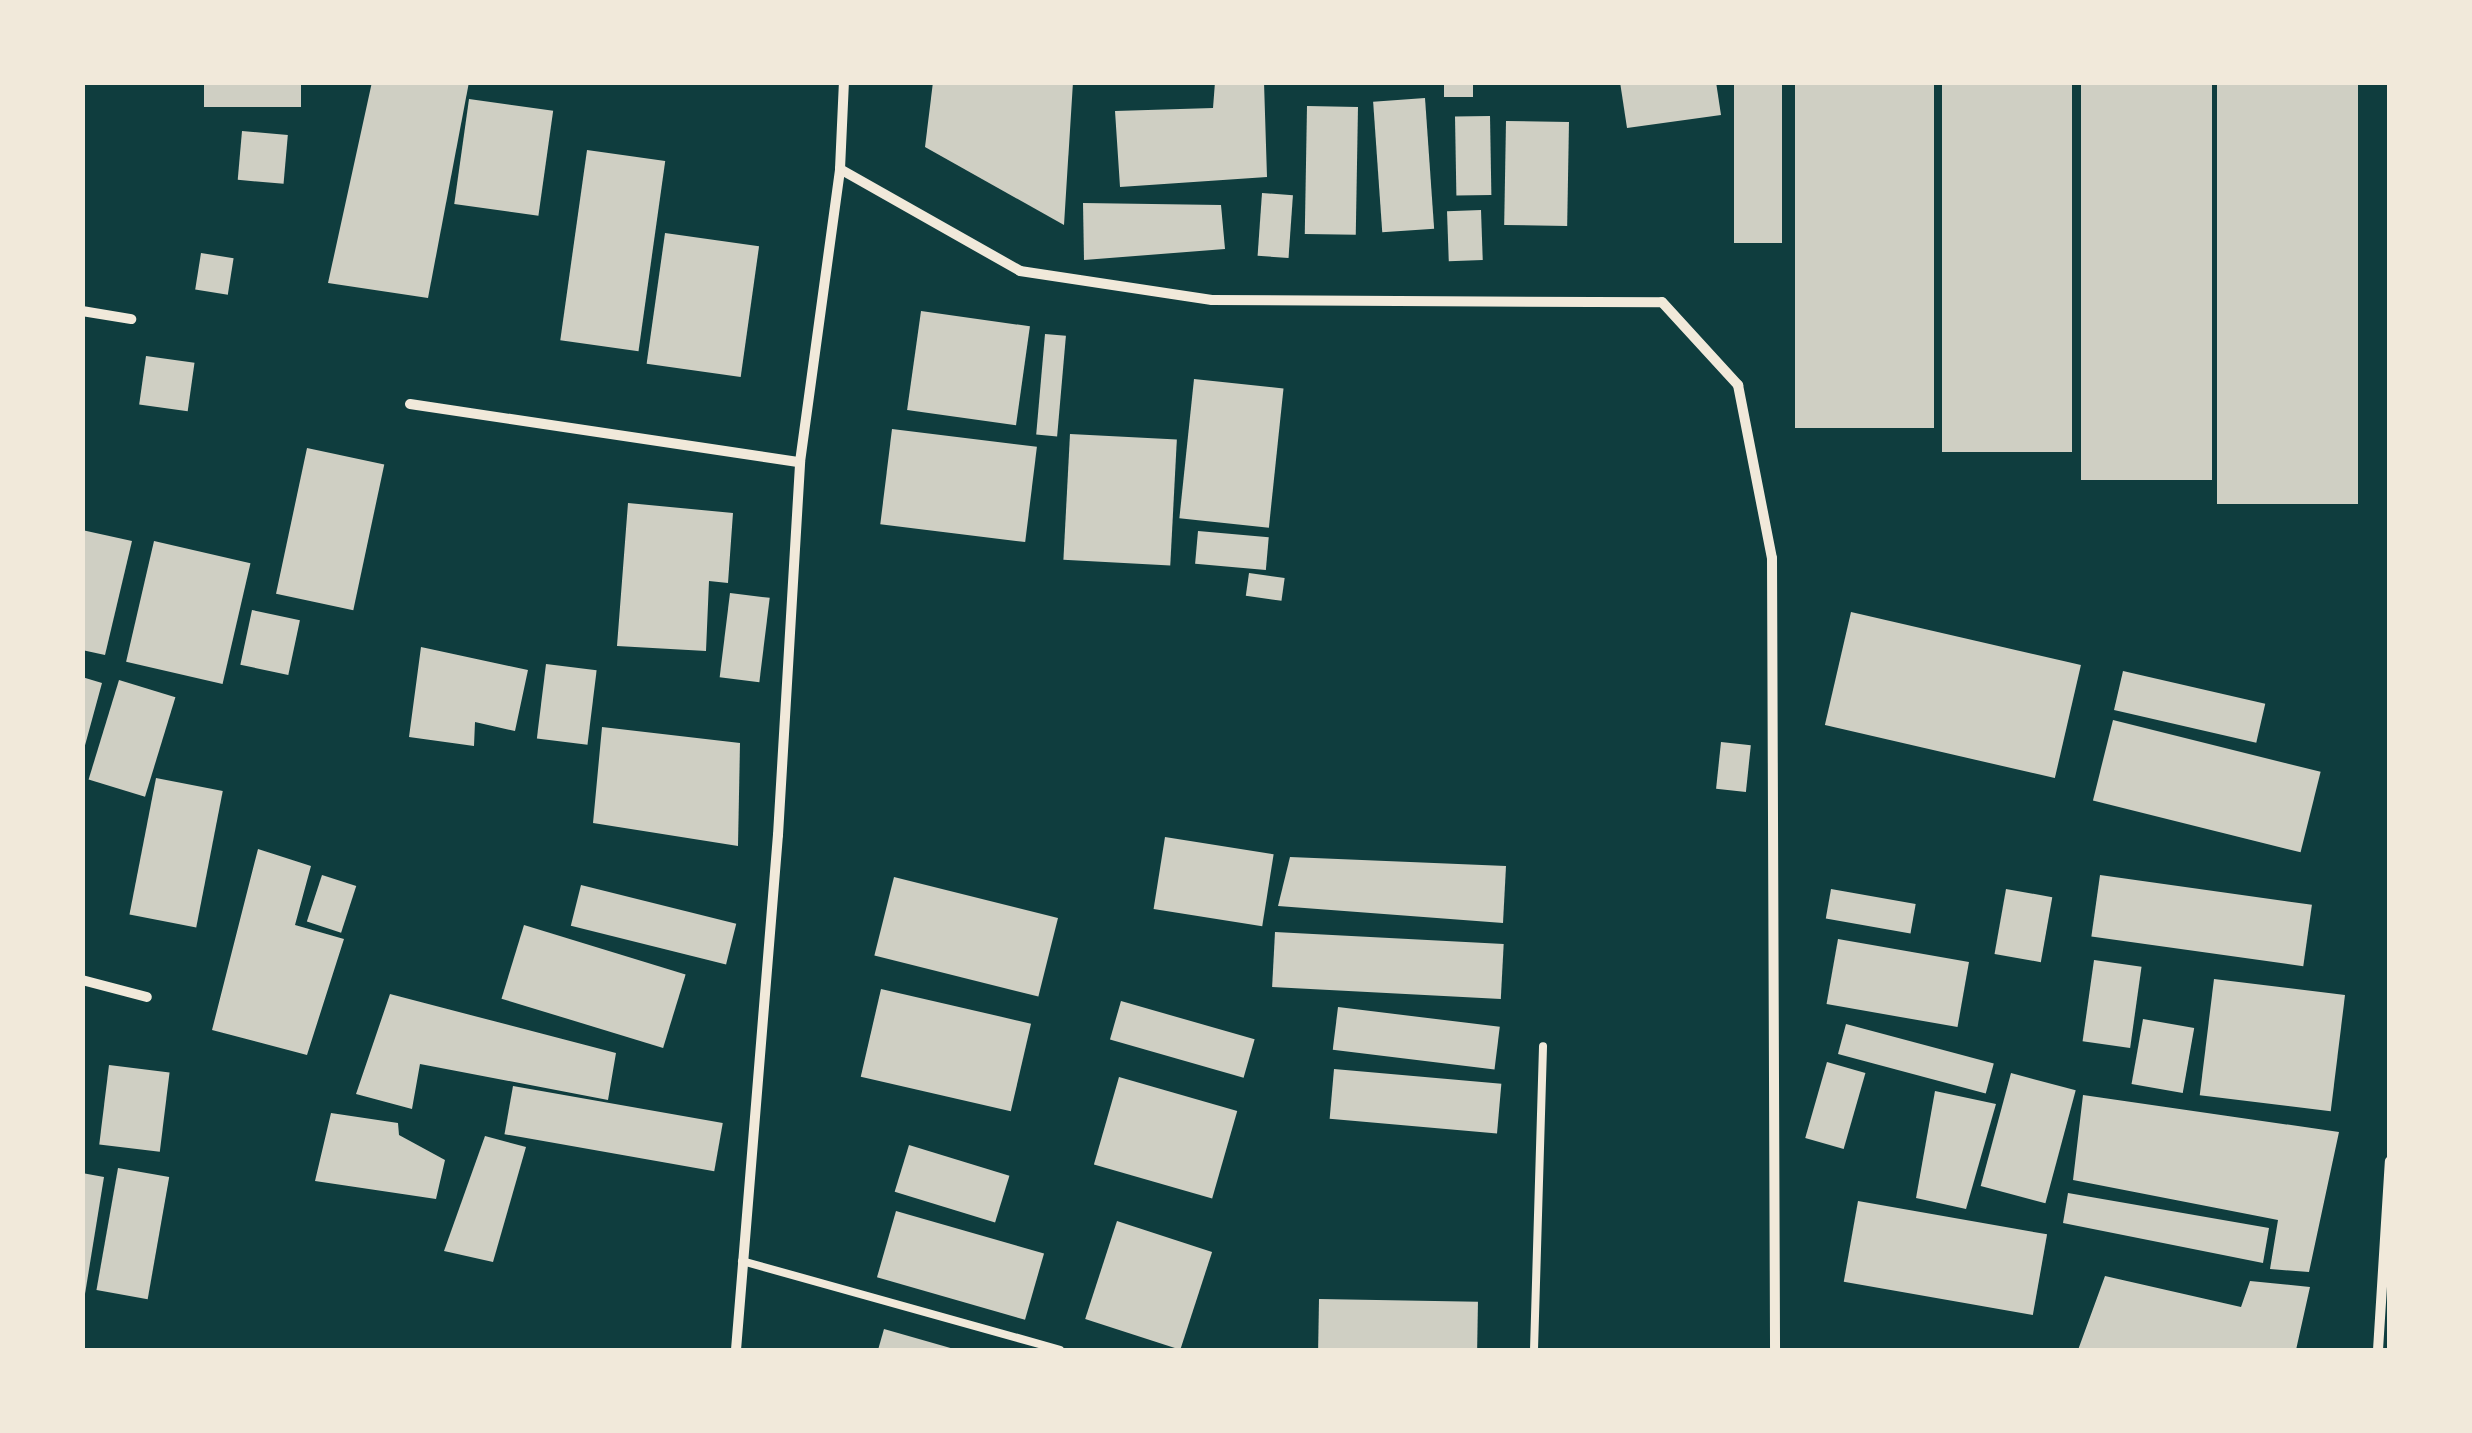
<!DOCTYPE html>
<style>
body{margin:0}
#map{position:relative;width:2472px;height:1433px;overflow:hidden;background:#0f3d3e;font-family:"DM Sans",sans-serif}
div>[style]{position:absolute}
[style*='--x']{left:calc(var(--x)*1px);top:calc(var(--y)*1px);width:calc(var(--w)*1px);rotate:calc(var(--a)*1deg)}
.building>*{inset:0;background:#cfcfc3;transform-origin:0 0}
.service>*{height:8px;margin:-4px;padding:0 4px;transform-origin:4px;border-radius:4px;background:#f1e9da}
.minor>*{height:10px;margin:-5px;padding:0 5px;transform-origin:5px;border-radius:5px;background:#f1e9da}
span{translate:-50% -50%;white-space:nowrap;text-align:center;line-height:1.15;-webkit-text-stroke:10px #f1e9da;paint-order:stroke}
.frame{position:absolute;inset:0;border:85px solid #f1e9da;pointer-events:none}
</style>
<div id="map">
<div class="building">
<div style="left:204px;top:82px;width:97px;height:25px"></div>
<div style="clip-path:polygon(372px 82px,469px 82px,428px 298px,328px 283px)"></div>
<div style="clip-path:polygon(933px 82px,1073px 82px,1064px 225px,925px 147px)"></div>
<div style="clip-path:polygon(1215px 82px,1264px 82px,1267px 177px,1120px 187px,1115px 111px,1213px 108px)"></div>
<div style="left:1444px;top:82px;width:29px;height:15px"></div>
<div style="clip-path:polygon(1620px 82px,1716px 82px,1721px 115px,1627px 128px)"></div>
<div style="left:1734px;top:82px;width:48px;height:161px"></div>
<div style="left:1795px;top:82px;width:139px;height:346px"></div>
<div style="left:1942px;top:82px;width:130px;height:370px"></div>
<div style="left:2081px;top:82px;width:131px;height:398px"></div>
<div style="left:2217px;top:82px;width:141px;height:422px"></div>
<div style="left:1425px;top:98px;width:131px;height:52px;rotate:86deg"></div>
<div style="left:469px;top:99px;width:85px;height:106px;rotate:8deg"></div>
<div style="left:1307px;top:106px;width:51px;height:128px;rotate:1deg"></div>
<div style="left:1490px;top:116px;width:79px;height:35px;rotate:89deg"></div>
<div style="left:1506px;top:121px;width:63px;height:104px;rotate:1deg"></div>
<div style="left:242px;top:131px;width:46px;height:49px;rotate:5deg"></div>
<div style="left:587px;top:150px;width:79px;height:192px;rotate:8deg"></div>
<div style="left:1262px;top:193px;width:31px;height:63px;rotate:4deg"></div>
<div style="clip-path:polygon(1083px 203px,1221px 205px,1225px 249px,1084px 260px)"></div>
<div style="left:1481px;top:210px;width:50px;height:34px;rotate:88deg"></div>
<div style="left:665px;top:233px;width:95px;height:132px;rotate:8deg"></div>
<div style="left:201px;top:253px;width:33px;height:37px;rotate:9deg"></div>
<div style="left:921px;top:311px;width:110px;height:100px;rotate:8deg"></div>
<div style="left:1045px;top:334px;width:21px;height:101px;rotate:5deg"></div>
<div style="left:146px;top:356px;width:49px;height:49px;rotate:8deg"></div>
<div style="left:1194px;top:379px;width:90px;height:140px;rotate:6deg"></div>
<div style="left:892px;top:429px;width:146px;height:96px;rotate:7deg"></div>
<div style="left:1070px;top:434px;width:107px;height:126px;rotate:3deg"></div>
<div style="left:307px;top:448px;width:79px;height:149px;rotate:12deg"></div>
<div style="clip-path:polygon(628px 503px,733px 513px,728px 583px,709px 581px,706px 651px,617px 646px)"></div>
<div style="clip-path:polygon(82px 530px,132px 541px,105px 655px,82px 650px)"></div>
<div style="left:1198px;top:531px;width:71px;height:33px;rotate:5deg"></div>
<div style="left:154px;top:541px;width:99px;height:124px;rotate:13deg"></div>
<div style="left:1249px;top:573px;width:36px;height:23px;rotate:8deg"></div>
<div style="left:730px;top:593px;width:40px;height:85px;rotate:7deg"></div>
<div style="left:252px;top:610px;width:49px;height:56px;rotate:12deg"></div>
<div style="left:1851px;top:612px;width:236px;height:116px;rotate:13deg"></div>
<div style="clip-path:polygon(421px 647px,528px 670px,515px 731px,475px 722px,474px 746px,409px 737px)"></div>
<div style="left:546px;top:664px;width:51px;height:75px;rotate:7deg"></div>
<div style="left:2123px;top:671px;width:146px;height:40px;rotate:13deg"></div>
<div style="clip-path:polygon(82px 677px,102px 683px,84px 749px,82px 749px)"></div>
<div style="left:119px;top:680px;width:59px;height:104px;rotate:17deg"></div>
<div style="left:2113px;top:720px;width:214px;height:83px;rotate:14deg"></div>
<div style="clip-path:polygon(602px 727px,740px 743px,738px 846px,593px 823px)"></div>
<div style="left:1721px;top:742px;width:30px;height:47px;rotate:6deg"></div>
<div style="left:156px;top:778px;width:68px;height:139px;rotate:11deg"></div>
<div style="left:1165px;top:837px;width:110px;height:73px;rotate:9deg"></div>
<div style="clip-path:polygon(258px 849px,311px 866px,295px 925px,344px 939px,307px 1055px,212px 1030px)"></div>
<div style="clip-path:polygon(1290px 857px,1506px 866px,1503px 923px,1278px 906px)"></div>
<div style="left:322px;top:875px;width:36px;height:49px;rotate:18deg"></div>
<div style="left:2100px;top:875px;width:214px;height:62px;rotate:8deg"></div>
<div style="left:894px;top:877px;width:169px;height:81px;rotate:14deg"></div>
<div style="left:581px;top:885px;width:160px;height:42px;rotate:14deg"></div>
<div style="left:1831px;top:889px;width:86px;height:30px;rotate:10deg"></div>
<div style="left:2006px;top:889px;width:47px;height:66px;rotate:10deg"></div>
<div style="left:524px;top:925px;width:169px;height:77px;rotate:17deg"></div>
<div style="left:1275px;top:932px;width:229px;height:55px;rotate:3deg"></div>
<div style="left:1838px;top:939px;width:133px;height:66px;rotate:10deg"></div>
<div style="left:2094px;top:960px;width:48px;height:82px;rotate:8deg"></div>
<div style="left:2214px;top:979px;width:132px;height:117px;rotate:7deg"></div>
<div style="left:881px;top:989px;width:154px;height:90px;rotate:13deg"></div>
<div style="clip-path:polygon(390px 994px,616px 1053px,608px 1100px,420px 1064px,412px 1109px,356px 1094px)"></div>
<div style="left:1121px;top:1001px;width:139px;height:40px;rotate:16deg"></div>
<div style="left:1338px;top:1007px;width:163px;height:43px;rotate:7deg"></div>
<div style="left:2143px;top:1019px;width:52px;height:66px;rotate:10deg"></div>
<div style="left:1846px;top:1024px;width:153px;height:31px;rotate:15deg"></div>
<div style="left:1827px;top:1062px;width:40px;height:79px;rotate:16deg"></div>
<div style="left:109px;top:1065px;width:61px;height:80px;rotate:7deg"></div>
<div style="left:1334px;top:1069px;width:168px;height:50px;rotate:5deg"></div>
<div style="left:2011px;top:1073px;width:67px;height:117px;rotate:15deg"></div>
<div style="left:1119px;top:1077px;width:123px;height:91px;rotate:16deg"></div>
<div style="left:513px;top:1086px;width:213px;height:49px;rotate:10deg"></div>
<div style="clip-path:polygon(1935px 1091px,1996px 1104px,1966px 1209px,1916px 1198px)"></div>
<div style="clip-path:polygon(2083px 1095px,2339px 1132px,2309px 1272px,2270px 1269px,2278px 1220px,2073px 1180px)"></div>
<div style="clip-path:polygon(331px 1113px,398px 1123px,399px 1135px,445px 1160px,436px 1199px,315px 1181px)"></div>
<div style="clip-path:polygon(485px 1136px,526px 1147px,493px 1262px,444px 1251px)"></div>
<div style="left:909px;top:1145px;width:105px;height:49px;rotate:17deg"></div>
<div style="left:118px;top:1168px;width:52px;height:124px;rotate:10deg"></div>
<div style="clip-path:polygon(82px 1173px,104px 1177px,85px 1294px,82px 1294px)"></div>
<div style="clip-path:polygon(2068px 1193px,2269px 1228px,2263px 1263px,2063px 1223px)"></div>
<div style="left:1858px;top:1201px;width:192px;height:82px;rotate:10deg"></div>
<div style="left:896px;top:1211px;width:154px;height:69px;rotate:16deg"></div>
<div style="left:1117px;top:1221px;width:100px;height:103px;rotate:18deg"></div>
<div style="clip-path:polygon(2105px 1276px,2241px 1307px,2250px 1281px,2310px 1287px,2296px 1350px,2078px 1350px)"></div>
<div style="left:1319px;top:1299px;width:159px;height:51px;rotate:1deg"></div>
<div style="clip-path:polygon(884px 1329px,954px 1349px,954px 1350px,878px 1350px)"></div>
</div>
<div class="service">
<div style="--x:742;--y:1261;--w:330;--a:15.6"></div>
<div style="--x:1534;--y:1350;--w:304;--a:-88.3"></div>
</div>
<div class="minor">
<div style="--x:840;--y:169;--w:207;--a:29.5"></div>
<div style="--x:1020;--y:271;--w:194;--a:8.6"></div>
<div style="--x:1212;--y:300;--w:450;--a:0.3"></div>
<div style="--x:1662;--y:302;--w:113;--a:47.5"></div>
<div style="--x:1738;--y:385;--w:176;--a:78.9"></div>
<div style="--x:1772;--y:558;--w:792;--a:89.78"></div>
<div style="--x:82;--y:311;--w:50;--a:9.3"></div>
<div style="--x:410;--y:404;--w:394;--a:8.5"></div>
<div style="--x:82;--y:980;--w:67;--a:14.7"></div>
<div style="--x:736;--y:1350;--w:517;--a:-85.34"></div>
<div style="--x:778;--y:835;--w:374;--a:-86.6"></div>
<div style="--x:800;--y:462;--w:296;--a:-82.2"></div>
<div style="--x:840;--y:169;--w:87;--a:-87.4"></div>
<div style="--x:2378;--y:1350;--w:189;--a:-86.4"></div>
</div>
<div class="frame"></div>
</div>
